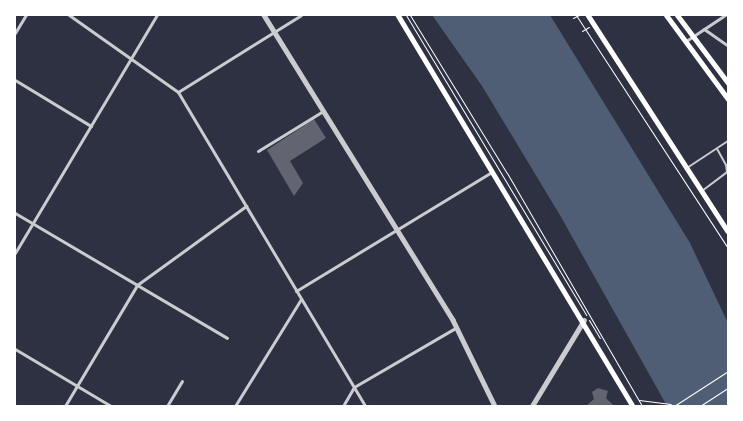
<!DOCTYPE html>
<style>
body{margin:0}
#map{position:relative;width:743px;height:421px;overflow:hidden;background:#2d3142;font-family:"Open Sans",sans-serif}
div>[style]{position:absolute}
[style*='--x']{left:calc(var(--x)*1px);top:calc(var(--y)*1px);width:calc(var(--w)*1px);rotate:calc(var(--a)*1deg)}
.water>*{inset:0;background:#4f5d75}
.building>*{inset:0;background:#626471}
.path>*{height:1px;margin:-0.5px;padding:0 0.5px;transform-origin:0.5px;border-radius:0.5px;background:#fff}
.service>*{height:2px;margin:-1px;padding:0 1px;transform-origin:1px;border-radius:1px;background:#caccd0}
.minor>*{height:3px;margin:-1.5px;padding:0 1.5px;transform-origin:1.5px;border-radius:1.5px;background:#caccd0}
.tertiary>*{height:4.5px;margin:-2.25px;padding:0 2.25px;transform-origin:2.25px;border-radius:2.25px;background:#caccd0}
.secondary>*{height:4.5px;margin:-2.25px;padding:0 2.25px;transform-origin:2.25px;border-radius:2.25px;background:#fff}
.primary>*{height:5px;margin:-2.5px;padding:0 2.5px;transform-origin:2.5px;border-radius:2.5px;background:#fff}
span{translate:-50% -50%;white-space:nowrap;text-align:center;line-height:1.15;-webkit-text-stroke:4.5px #fff;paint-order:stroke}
.frame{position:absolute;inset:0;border:16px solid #fff;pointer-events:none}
</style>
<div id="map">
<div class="water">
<div style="clip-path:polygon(432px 15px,550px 15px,690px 243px,728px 323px,728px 406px,667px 406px,561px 217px,482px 86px)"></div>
</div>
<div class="building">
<div style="clip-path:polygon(314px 119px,326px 138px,290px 161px,303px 183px,294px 196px,267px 150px)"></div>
<div style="clip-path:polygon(598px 388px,608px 391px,606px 398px,614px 406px,586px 406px,594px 399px,592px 392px)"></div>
</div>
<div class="path">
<div style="--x:406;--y:15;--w:350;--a:59"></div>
<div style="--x:410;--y:15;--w:185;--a:58.5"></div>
<div style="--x:507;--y:173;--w:269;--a:59.9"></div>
<div style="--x:576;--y:15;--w:278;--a:56.9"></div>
<div style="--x:573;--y:18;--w:7;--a:-27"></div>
<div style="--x:582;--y:31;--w:8;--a:-30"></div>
<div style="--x:589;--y:320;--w:21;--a:59"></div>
<div style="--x:639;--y:400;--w:32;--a:7"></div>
<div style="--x:674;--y:406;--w:64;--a:-32.9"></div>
<div style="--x:700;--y:406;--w:33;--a:-33"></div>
</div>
<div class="service">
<div style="--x:687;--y:168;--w:49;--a:-33.4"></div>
<div style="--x:702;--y:191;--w:31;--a:-37"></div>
<div style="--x:727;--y:172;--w:7;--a:-98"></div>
<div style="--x:726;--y:165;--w:18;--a:-119"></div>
</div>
<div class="minor">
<div style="--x:69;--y:15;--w:133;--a:35.2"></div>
<div style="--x:178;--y:92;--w:365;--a:59.2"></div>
<div style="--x:704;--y:29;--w:29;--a:35"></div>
<div style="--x:15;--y:33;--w:21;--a:-59"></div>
<div style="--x:686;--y:41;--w:47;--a:-33.7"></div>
<div style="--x:15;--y:80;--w:89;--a:31.2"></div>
<div style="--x:178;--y:92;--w:145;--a:-32"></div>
<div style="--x:258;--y:151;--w:76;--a:-31.6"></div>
<div style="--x:15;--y:213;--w:246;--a:30.5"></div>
<div style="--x:15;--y:253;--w:277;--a:-59.2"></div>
<div style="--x:296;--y:291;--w:229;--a:-31.3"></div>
<div style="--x:15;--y:349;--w:112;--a:30.7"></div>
<div style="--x:65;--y:406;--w:141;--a:-59.2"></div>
<div style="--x:137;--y:285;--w:135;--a:-35.9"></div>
<div style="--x:167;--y:406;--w:29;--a:-59"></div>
<div style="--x:235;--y:406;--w:126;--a:-58.3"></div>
<div style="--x:343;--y:406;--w:22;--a:-60"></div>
<div style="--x:354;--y:387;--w:119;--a:-30.2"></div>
</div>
<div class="tertiary">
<div style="--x:264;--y:15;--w:359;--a:58.2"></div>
<div style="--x:453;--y:320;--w:96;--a:64"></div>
<div style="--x:532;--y:406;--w:100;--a:-58.8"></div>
</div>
<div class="secondary">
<div style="--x:398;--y:15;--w:456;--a:59"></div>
<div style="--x:588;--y:15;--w:257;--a:57.1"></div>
</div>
<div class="primary">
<div style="--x:666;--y:15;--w:104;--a:53.6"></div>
<div style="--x:677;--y:15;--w:85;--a:53.1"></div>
</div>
<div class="frame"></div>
</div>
